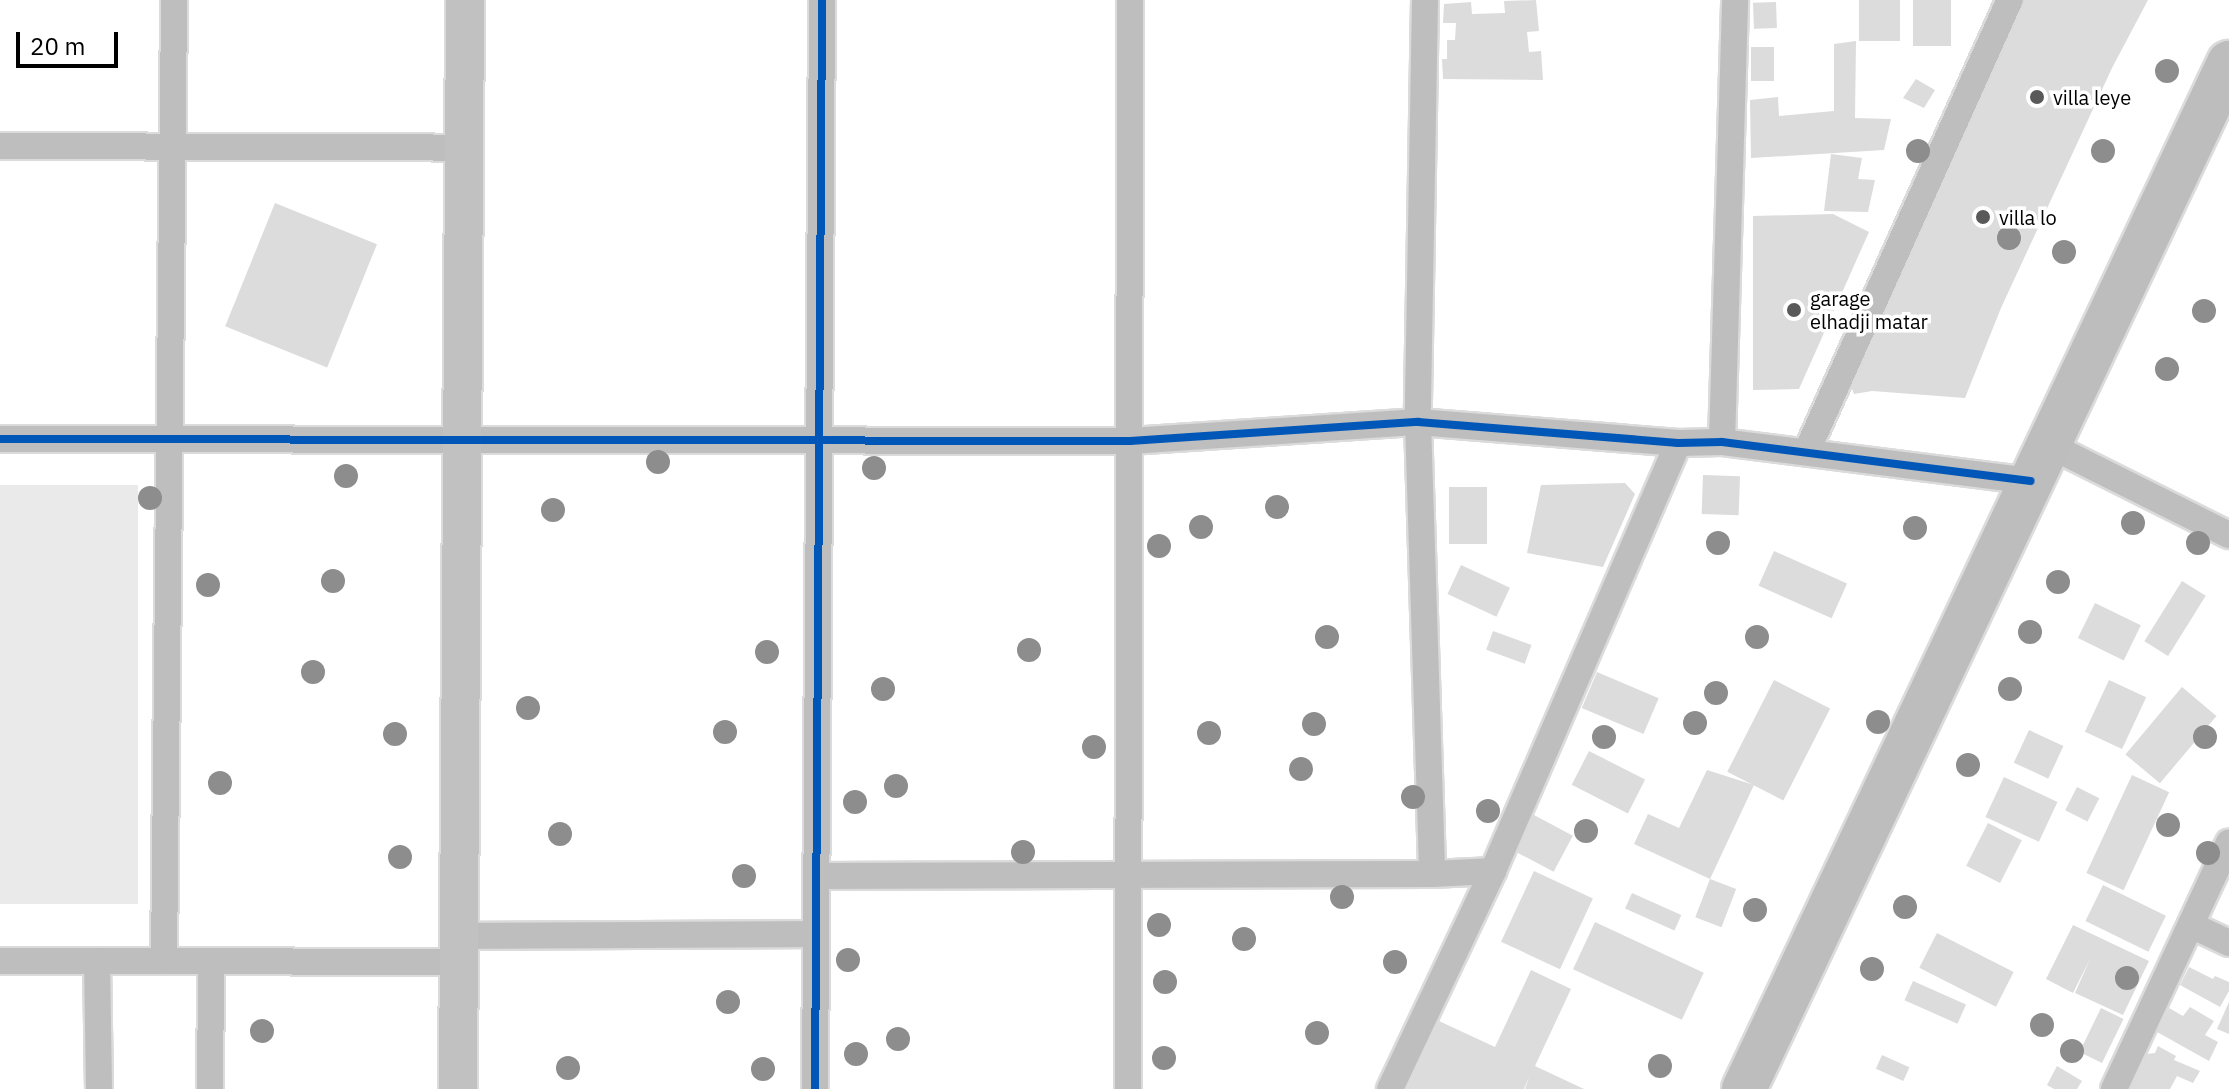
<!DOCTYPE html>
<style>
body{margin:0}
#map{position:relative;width:2229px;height:1089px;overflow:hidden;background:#fff;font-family:"IBM Plex Sans",sans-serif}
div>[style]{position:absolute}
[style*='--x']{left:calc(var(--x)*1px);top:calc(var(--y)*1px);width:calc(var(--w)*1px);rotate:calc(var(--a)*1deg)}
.green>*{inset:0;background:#eaeaea;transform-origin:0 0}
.building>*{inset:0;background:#dcdcdc;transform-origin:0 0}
.roads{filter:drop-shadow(2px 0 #dbdbdb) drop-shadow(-2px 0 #dbdbdb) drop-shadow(0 2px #dbdbdb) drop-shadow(0 -2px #dbdbdb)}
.minor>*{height:26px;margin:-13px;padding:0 13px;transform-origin:13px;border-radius:13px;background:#bebebe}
.secondary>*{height:38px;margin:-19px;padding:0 19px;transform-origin:19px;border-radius:19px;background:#c1c1c1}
.trunk>*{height:44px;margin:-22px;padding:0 22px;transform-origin:22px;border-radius:22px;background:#bdbdbd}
.cycleway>*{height:8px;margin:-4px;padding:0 4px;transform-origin:4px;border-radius:4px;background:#0057b8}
.trees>*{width:24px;height:24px;margin:-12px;border-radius:50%;background:#8d8d8d}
.dots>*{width:22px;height:22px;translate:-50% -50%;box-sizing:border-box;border:4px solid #fff;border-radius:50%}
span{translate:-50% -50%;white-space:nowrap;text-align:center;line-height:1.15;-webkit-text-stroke:7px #fff;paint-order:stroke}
.poi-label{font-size:20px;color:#000}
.left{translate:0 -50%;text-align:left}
.scale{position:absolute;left:16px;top:32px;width:102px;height:36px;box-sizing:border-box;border:4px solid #000;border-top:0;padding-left:10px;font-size:24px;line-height:28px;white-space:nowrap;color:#000;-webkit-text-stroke:6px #fff;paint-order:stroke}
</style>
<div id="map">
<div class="green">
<div style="left:138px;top:485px;width:419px;height:138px;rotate:90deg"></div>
</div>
<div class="building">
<div style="clip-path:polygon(1536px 0,1539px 31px,1527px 32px,1529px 52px,1541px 51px,1543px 80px,1443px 79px,1442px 59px,1447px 59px,1447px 40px,1455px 40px,1456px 23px,1443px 23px,1444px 4px,1471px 2px,1472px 14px,1505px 13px,1504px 1px)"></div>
<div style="left:1859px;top:0;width:41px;height:41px"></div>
<div style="left:1913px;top:0;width:38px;height:46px"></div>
<div style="clip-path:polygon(2015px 0,2148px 0,2112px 68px,2001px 308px,1965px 398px,1872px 391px,1854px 394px,1848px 379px)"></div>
<div style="left:1776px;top:2px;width:26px;height:23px;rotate:88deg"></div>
<div style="clip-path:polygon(1856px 41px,1855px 118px,1891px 119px,1884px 150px,1751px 158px,1750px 100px,1778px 97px,1779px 116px,1834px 111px,1834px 44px)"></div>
<div style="left:1751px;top:47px;width:23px;height:34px"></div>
<div style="clip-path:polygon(1916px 79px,1935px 90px,1924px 108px,1903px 98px)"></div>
<div style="clip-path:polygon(1831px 154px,1862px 158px,1858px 179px,1875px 180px,1868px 212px,1824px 211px)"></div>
<div style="left:275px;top:203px;width:110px;height:133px;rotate:22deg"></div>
<div style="clip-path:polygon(1833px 214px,1869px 232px,1799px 389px,1753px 390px,1753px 216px)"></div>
<div style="left:1703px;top:475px;width:37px;height:39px;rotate:2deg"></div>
<div style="clip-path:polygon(1625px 483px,1635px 494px,1603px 567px,1527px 553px,1541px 485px)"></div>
<div style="left:1449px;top:487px;width:38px;height:57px"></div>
<div style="left:1774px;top:551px;width:80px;height:38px;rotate:24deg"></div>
<div style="left:1461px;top:565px;width:54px;height:32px;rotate:25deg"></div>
<div style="left:2182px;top:581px;width:28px;height:71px;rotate:32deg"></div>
<div style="left:2095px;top:603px;width:51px;height:39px;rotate:26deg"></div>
<div style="left:1493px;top:631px;width:41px;height:20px;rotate:20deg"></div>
<div style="left:1597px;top:672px;width:67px;height:39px;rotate:23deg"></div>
<div style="left:1774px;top:680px;width:63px;height:103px;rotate:27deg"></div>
<div style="left:2109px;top:680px;width:41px;height:57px;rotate:25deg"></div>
<div style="left:2182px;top:687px;width:45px;height:88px;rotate:40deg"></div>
<div style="left:2029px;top:730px;width:38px;height:36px;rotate:25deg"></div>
<div style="left:1589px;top:751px;width:63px;height:38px;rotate:27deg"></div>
<div style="clip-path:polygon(1707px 770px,1754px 785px,1710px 879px,1634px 844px,1648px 814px,1679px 828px)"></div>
<div style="left:2132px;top:775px;width:41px;height:108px;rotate:25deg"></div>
<div style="left:2004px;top:777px;width:59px;height:44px;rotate:25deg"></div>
<div style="left:2077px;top:787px;width:25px;height:26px;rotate:27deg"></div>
<div style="left:1534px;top:815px;width:44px;height:41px;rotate:28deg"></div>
<div style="left:1988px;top:823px;width:38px;height:48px;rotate:27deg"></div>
<div style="left:1534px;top:871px;width:65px;height:78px;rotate:25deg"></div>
<div style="left:1710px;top:879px;width:28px;height:41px;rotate:21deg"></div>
<div style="left:2103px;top:885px;width:70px;height:40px;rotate:26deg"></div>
<div style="left:1632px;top:893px;width:54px;height:17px;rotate:24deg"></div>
<div style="left:1595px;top:922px;width:120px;height:52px;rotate:25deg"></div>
<div style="clip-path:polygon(2073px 925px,2149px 961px,2123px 1015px,2075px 993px,2090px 959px,2073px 993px,2046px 979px)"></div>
<div style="left:1937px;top:933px;width:86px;height:39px;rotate:27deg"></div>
<div style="clip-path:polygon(2189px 967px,2213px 979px,2215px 976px,2229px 982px,2229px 991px,2220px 1007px,2180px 985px)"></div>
<div style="clip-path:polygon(1531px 970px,1571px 989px,1535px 1066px,1584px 1089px,1525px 1089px,1529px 1077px,1524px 1089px,1407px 1089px,1439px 1021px,1495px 1047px)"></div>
<div style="left:1913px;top:981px;width:58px;height:21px;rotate:24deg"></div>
<div style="clip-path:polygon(2229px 1002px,2229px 1034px,2217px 1029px)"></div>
<div style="clip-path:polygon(2190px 1007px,2214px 1021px,2205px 1035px,2218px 1042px,2209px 1061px,2157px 1032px,2169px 1008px,2183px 1016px)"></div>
<div style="left:2101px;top:1008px;width:25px;height:49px;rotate:26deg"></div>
<div style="clip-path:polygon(2158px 1046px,2176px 1056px,2174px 1060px,2200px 1071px,2193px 1083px,2177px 1076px,2170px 1089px,2128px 1089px,2146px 1054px,2155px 1053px)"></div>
<div style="left:1882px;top:1055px;width:30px;height:15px;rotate:24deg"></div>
<div style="clip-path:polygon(2057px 1066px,2082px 1081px,2077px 1089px,2054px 1089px,2047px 1085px)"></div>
</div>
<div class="roads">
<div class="minor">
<div style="--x:1425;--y:0;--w:422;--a:91"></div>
<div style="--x:1418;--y:422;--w:452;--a:88.2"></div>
<div style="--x:0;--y:146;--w:465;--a:0.2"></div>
<div style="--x:0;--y:439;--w:1130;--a:0.1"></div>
<div style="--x:1130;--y:441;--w:289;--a:-3.8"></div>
<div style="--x:1418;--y:422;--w:261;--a:4.6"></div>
<div style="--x:1678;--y:443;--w:44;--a:-1.3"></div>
<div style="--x:1722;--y:442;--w:311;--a:7.2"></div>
<div style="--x:1722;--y:442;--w:442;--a:-88.3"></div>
<div style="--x:2049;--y:445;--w:201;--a:26.6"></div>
<div style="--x:1807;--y:451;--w:495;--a:-65.8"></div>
<div style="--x:816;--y:876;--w:616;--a:-0.19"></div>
<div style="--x:1432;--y:874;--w:61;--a:-2.8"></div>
<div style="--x:2191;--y:925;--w:42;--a:25.3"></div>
<div style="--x:458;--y:936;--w:358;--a:-0.3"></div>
<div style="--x:0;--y:961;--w:458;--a:0.1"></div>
<div style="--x:97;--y:961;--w:128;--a:89.1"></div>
<div style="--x:164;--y:961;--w:961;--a:-89.4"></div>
<div style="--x:210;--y:1089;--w:127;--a:-89.5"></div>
<div style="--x:815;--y:1089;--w:1089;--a:-89.63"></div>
<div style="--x:1128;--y:1089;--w:1089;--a:-89.89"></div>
<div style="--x:1390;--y:1089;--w:241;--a:-64.7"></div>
<div style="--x:1493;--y:871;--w:466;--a:-66.6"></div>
<div style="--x:2114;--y:1089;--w:272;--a:-65"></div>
</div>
<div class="secondary">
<div style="--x:458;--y:1089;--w:1089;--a:-89.63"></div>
</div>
<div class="trunk">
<div style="--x:1744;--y:1089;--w:1135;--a:-64.7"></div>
</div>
</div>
<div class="cycleway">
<div style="--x:0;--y:439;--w:1130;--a:0.1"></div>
<div style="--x:1130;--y:441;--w:289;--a:-3.8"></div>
<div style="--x:1418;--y:422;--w:261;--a:4.6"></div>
<div style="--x:1678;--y:443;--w:44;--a:-1.3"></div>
<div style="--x:1722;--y:442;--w:311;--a:7.2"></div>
<div style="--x:815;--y:1089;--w:1089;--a:-89.63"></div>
</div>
<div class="trees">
<div style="left:2167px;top:71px"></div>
<div style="left:1918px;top:151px"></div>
<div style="left:2103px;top:151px"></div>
<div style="left:2009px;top:238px"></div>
<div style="left:2064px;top:252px"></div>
<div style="left:2204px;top:311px"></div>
<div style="left:2167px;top:369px"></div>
<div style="left:658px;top:462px"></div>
<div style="left:874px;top:468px"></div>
<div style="left:346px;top:476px"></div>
<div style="left:150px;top:498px"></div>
<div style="left:1277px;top:507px"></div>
<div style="left:553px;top:510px"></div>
<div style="left:2133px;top:523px"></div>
<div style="left:1201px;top:527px"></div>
<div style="left:1915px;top:528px"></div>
<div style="left:1718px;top:543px"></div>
<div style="left:2198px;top:543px"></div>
<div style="left:1159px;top:546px"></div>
<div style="left:333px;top:581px"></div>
<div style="left:2058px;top:582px"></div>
<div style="left:208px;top:585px"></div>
<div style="left:2030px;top:632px"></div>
<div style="left:1327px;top:637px"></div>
<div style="left:1757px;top:637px"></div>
<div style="left:1029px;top:650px"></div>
<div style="left:767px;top:652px"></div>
<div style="left:313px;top:672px"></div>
<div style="left:883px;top:689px"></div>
<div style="left:2010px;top:689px"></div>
<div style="left:1716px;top:693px"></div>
<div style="left:528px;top:708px"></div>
<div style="left:1878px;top:722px"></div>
<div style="left:1695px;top:723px"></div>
<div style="left:1314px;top:724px"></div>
<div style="left:725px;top:732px"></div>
<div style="left:1209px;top:733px"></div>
<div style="left:395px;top:734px"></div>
<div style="left:1604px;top:737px"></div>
<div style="left:2205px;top:737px"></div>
<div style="left:1094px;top:747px"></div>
<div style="left:1968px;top:765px"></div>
<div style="left:1301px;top:769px"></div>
<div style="left:220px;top:783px"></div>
<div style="left:896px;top:786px"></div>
<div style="left:1413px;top:797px"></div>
<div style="left:855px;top:802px"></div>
<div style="left:1488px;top:811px"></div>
<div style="left:2168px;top:825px"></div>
<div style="left:1586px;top:831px"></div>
<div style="left:560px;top:834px"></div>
<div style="left:1023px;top:852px"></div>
<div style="left:2208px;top:853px"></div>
<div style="left:400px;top:857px"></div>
<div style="left:744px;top:876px"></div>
<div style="left:1342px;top:897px"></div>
<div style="left:1905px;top:907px"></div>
<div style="left:1755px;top:910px"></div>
<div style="left:1159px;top:925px"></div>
<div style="left:1244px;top:939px"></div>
<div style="left:848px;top:960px"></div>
<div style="left:1395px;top:962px"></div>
<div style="left:1872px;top:969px"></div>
<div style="left:2127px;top:978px"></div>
<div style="left:1165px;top:982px"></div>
<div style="left:728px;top:1002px"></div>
<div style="left:2042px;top:1025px"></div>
<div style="left:262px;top:1031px"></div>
<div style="left:1317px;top:1033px"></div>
<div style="left:898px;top:1039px"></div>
<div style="left:2072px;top:1051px"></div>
<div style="left:856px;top:1054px"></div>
<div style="left:1164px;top:1058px"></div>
<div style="left:1660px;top:1066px"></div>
<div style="left:568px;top:1068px"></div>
<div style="left:763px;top:1069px"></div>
</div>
<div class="dots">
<div style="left:2037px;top:97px;background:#595959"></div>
<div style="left:1983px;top:217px;background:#595959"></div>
<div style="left:1794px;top:310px;background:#595959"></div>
</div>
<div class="poi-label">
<span class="left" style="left:2053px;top:97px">villa leye</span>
<span class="left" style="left:1999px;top:217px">villa lo</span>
<span class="left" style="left:1810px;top:310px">garage<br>elhadji matar</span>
</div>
<div class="scale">20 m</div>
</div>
